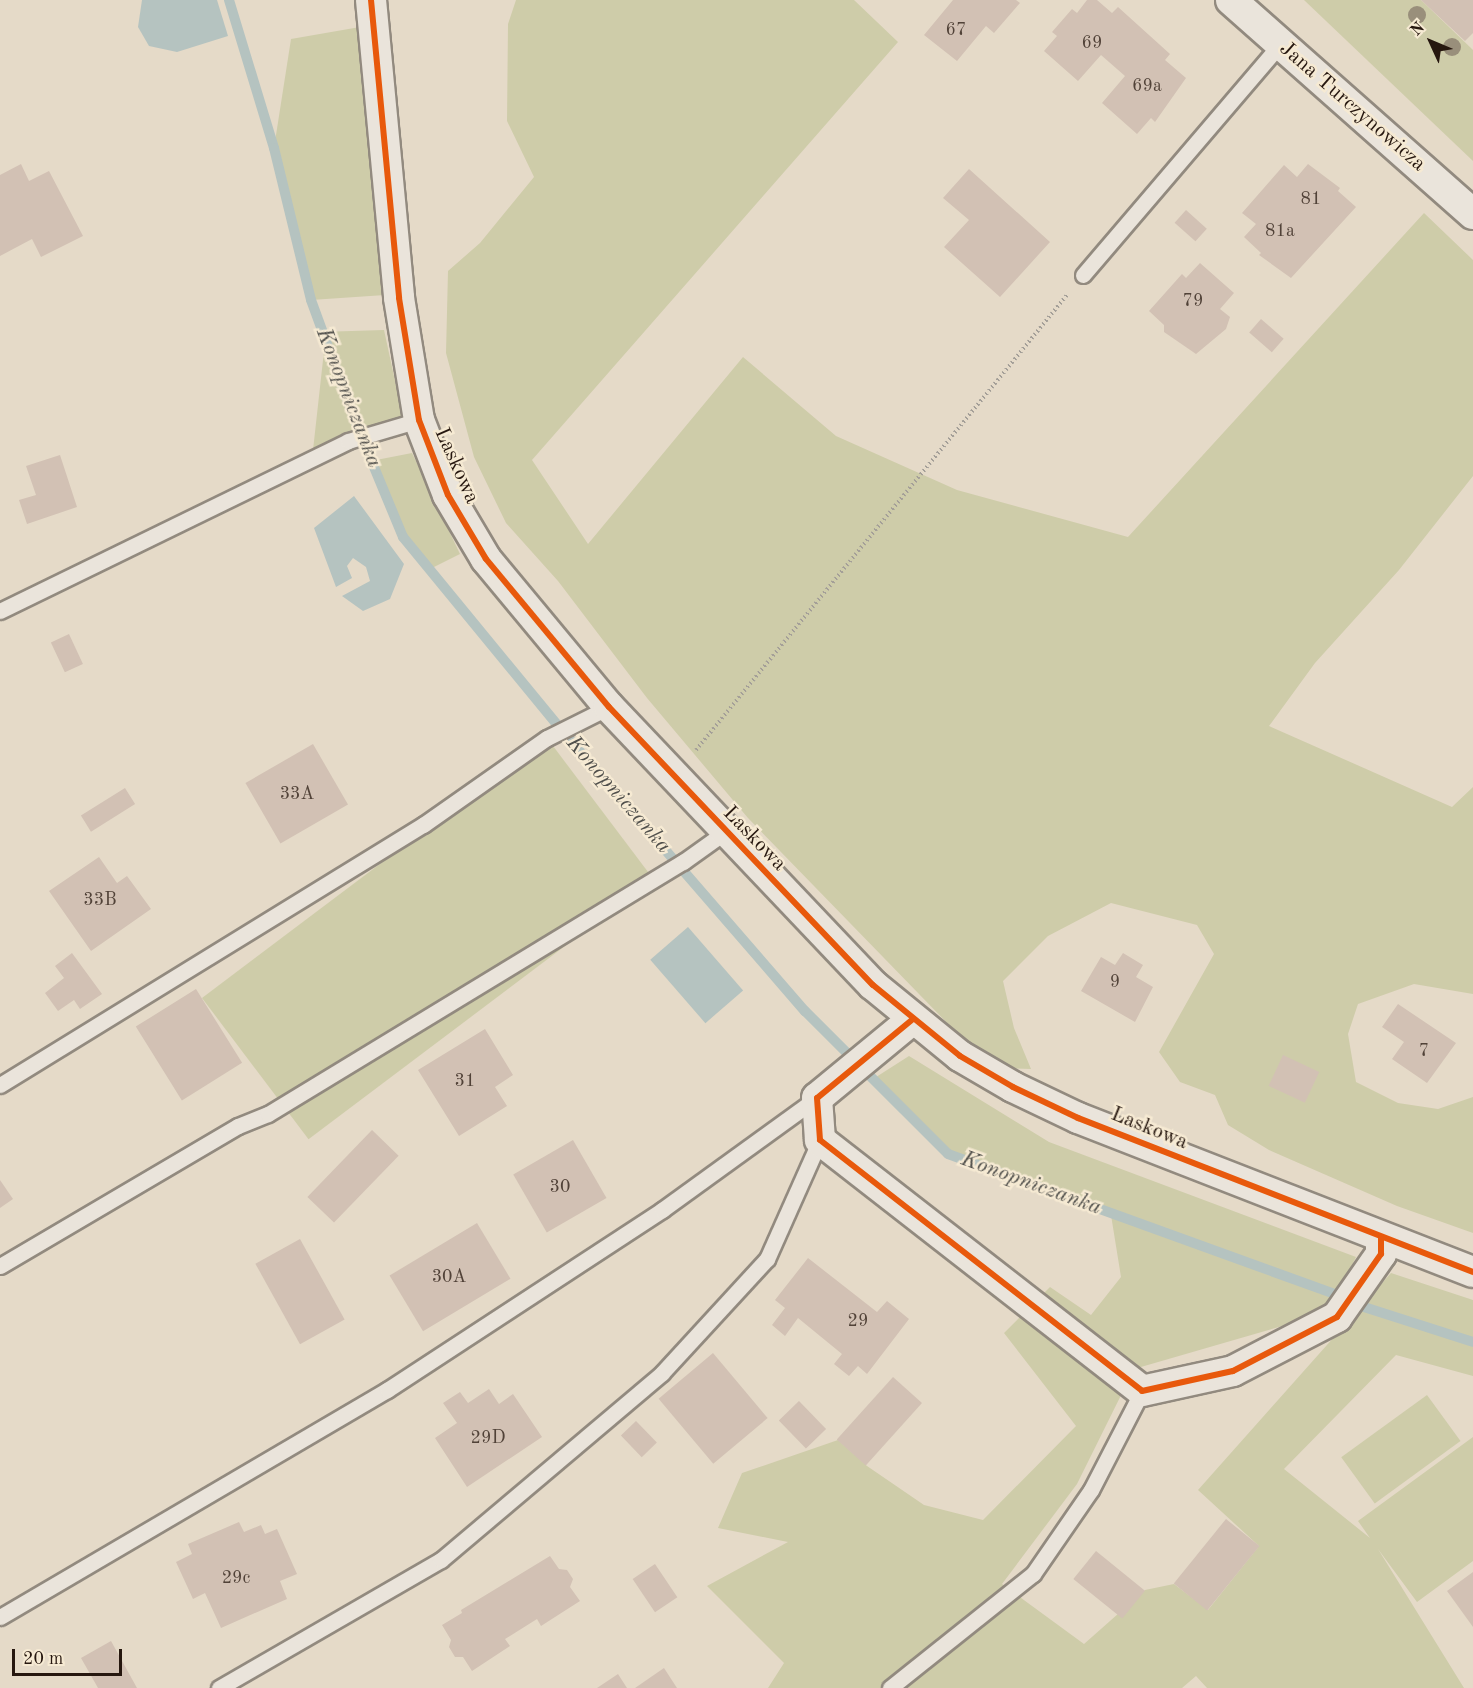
<!DOCTYPE html>
<style>
body{margin:0}
#map{position:relative;width:1473px;height:1688px;overflow:hidden;background:#e5dac8;font-family:"Old Standard TT",serif}
div>[style]{position:absolute}
[style*='--x']{left:calc(var(--x)*1px);top:calc(var(--y)*1px);width:calc(var(--w)*1px);rotate:calc(var(--a)*1deg)}
.green>*{inset:0;background:#cecca9;transform-origin:0 0}
.water>*{inset:0;background:#b5c3c0;transform-origin:0 0}
.stream>*{height:10px;margin:-5px;padding:0 5px;transform-origin:5px;border-radius:5px;background:#b5c3c0}
.building>*{inset:0;background:#d2c1b4;transform-origin:0 0}
.path>*{height:4px;margin-top:-2px;transform-origin:0;background:repeating-linear-gradient(90deg,#a49f98 0 1.5px,transparent 0 4.5px)}
.roads{filter:drop-shadow(2px 0 #928a7f) drop-shadow(-2px 0 #928a7f) drop-shadow(0 2px #928a7f) drop-shadow(0 -2px #928a7f)}
.lane>*{height:15px;margin:-7.5px;padding:0 7.5px;transform-origin:7.5px;border-radius:7.5px;background:#eae4db}
.street>*{height:30px;margin:-15px;padding:0 15px;transform-origin:15px;border-radius:15px;background:#eae4db}
.cycleway>*{height:6px;margin:-3px;padding:0 3px;transform-origin:3px;border-radius:3px;background:#e8590c}
.trees>*{width:18px;height:18px;margin:-9px;border-radius:50%;background:#998f7b}
span{translate:-50% -50%;white-space:nowrap;text-align:center;line-height:1.15;-webkit-text-stroke:5px #f6ead3;paint-order:stroke}
.number-label{font-size:18px;color:#514238}
.number-label span{-webkit-text-stroke-width:0}
.street-label{font-size:21px;color:#26170f}
.water-label{font-size:22px;color:#51504c;font-style:italic}
.north{position:absolute;left:1401px;top:12px;width:60px;height:60px;-webkit-text-stroke:4px #f6ead3;paint-order:stroke;rotate:314deg;font-size:16px;font-weight:700;line-height:24px;text-align:center;color:#26170f}
.north::after{content:'';display:block;margin:auto;width:21px;height:27px;background:#26170f;clip-path:polygon(50% 0,100% 100%,50% 72%,0 100%)}
.scale{position:absolute;left:12px;top:1649px;width:110px;height:27px;box-sizing:border-box;border:3px solid #26170f;border-top:0;padding-left:8px;font-size:18px;line-height:21px;white-space:nowrap;color:#26170f;-webkit-text-stroke:4px #f6ead3;paint-order:stroke}
</style>
<div id="map">
<div class="green">
<div style="clip-path:polygon(516px 0,854px 0,898px 42px,532px 460px,588px 544px,743px 357px,836px 436px,957px 490px,1128px 537px,1424px 213px,1473px 260px,1473px 476px,1399px 570px,1315px 663px,1269px 726px,1452px 807px,1473px 787px,1473px 994px,1414px 984px,1358px 1004px,1348px 1034px,1356px 1082px,1398px 1103px,1438px 1109px,1473px 1097px,1473px 1233px,1397px 1206px,1269px 1150px,1228px 1125px,1215px 1095px,1180px 1082px,1159px 1052px,1214px 954px,1197px 925px,1111px 903px,1048px 936px,1003px 981px,1014px 1028px,1031px 1069px,1003px 1068px,953px 1029px,748px 818px,647px 698px,558px 581px,506px 523px,474px 457px,446px 353px,448px 271px,480px 243px,534px 177px,507px 121px,508px 24px)"></div>
<div style="clip-path:polygon(1304px 0,1421px 0,1473px 50px,1473px 161px)"></div>
<div style="clip-path:polygon(360px 27px,385px 295px,311px 300px,274px 148px,291px 39px)"></div>
<div style="clip-path:polygon(384px 330px,405px 427px,313px 450px,324px 351px,319px 332px)"></div>
<div style="clip-path:polygon(412px 453px,460px 554px,428px 570px,403px 537px,371px 461px)"></div>
<div style="left:547px;top:738px;width:177px;height:432px;rotate:53deg"></div>
<div style="clip-path:polygon(909px 1056px,1049px 1142px,1356px 1257px,1337px 1295px,1303px 1320px,1134px 1369px,1077px 1484px,1002px 1584px,1084px 1644px,1145px 1590px,1174px 1584px,1208px 1610px,1259px 1546px,1198px 1490px,1391px 1273px,1473px 1300px,1473px 1376px,1396px 1355px,1284px 1469px,1370px 1538px,1358px 1521px,1473px 1437px,1473px 1561px,1417px 1602px,1378px 1549px,1464px 1688px,1207px 1688px,1196px 1676px,1182px 1688px,768px 1688px,784px 1663px,707px 1586px,788px 1542px,718px 1528px,742px 1473px,838px 1440px,867px 1466px,924px 1505px,983px 1520px,1076px 1426px,1004px 1333px,1050px 1287px,1091px 1315px,1121px 1277px,1111px 1215px,948px 1154px,873px 1079px)"></div>
<div style="left:1427px;top:1395px;width:57px;height:106px;rotate:54deg"></div>
</div>
<div class="water">
<div style="clip-path:polygon(142px 0,217px 0,228px 36px,177px 52px,149px 46px,138px 27px)"></div>
<div style="clip-path:polygon(354px 496px,404px 564px,390px 599px,363px 611px,342px 596px,370px 581px,366px 567px,353px 558px,347px 566px,352px 578px,336px 587px,314px 528px)"></div>
<div style="left:688px;top:927px;width:84px;height:50px;rotate:49deg"></div>
</div>
<div class="stream">
<div style="--x:229;--y:0;--w:155;--a:73.1"></div>
<div style="--x:274;--y:148;--w:156;--a:76.3"></div>
<div style="--x:311;--y:300;--w:134;--a:69.9"></div>
<div style="--x:357;--y:426;--w:120;--a:67.5"></div>
<div style="--x:403;--y:537;--w:263;--a:50.6"></div>
<div style="--x:570;--y:740;--w:359;--a:49.1"></div>
<div style="--x:805;--y:1011;--w:202;--a:45"></div>
<div style="--x:948;--y:1154;--w:414;--a:19.9"></div>
<div style="--x:1364;--y:1307;--w:114;--a:17.8"></div>
</div>
<div class="building">
<div style="clip-path:polygon(953px 0,1016px 0,1020px 3px,994px 33px,986px 26px,957px 61px,924px 35px)"></div>
<div style="clip-path:polygon(1087px 0,1097px 0,1112px 13px,1118px 7px,1170px 54px,1165px 60px,1186px 78px,1155px 122px,1151px 118px,1137px 134px,1102px 103px,1125px 76px,1101px 55px,1078px 81px,1044px 51px,1057px 36px,1052px 32px,1072px 9px,1077px 13px)"></div>
<div style="clip-path:polygon(1421px 0,1473px 0,1473px 33px,1465px 41px)"></div>
<div style="clip-path:polygon(21px 164px,29px 181px,49px 171px,83px 236px,41px 257px,32px 239px,0 256px,0 175px)"></div>
<div style="clip-path:polygon(1308px 164px,1340px 188px,1338px 191px,1356px 207px,1291px 278px,1259px 255px,1261px 253px,1244px 237px,1256px 224px,1242px 213px,1284px 165px,1297px 177px)"></div>
<div style="clip-path:polygon(969px 169px,1050px 242px,1000px 297px,944px 247px,969px 220px,943px 198px)"></div>
<div style="left:1186px;top:210px;width:28px;height:17px;rotate:42deg"></div>
<div style="clip-path:polygon(1200px 263px,1234px 293px,1220px 309px,1230px 317px,1226px 329px,1196px 354px,1164px 332px,1164px 325px,1149px 311px,1182px 274px,1186px 278px)"></div>
<div style="left:1261px;top:319px;width:30px;height:18px;rotate:41deg"></div>
<div style="clip-path:polygon(60px 455px,77px 507px,27px 524px,19px 500px,36px 495px,26px 466px)"></div>
<div style="left:69px;top:634px;width:33px;height:20px;rotate:65deg"></div>
<div style="left:313px;top:744px;width:70px;height:78px;rotate:60deg"></div>
<div style="left:125px;top:788px;width:19px;height:52px;rotate:58deg"></div>
<div style="clip-path:polygon(99px 857px,117px 883px,127px 876px,151px 909px,91px 951px,49px 891px)"></div>
<div style="clip-path:polygon(72px 953px,102px 994px,80px 1009px,74px 1000px,58px 1011px,45px 993px,64px 978px,55px 966px)"></div>
<div style="clip-path:polygon(1123px 953px,1143px 965px,1136px 977px,1153px 987px,1135px 1022px,1081px 991px,1101px 957px,1115px 965px)"></div>
<div style="left:196px;top:989px;width:87px;height:71px;rotate:58deg"></div>
<div style="clip-path:polygon(1398px 1004px,1456px 1043px,1427px 1083px,1392px 1059px,1404px 1042px,1382px 1027px)"></div>
<div style="clip-path:polygon(485px 1029px,513px 1075px,495px 1087px,507px 1106px,459px 1136px,418px 1070px)"></div>
<div style="left:1283px;top:1055px;width:40px;height:34px;rotate:25deg"></div>
<div style="left:372px;top:1130px;width:37px;height:93px;rotate:44deg"></div>
<div style="left:573px;top:1140px;width:67px;height:69px;rotate:60deg"></div>
<div style="clip-path:polygon(0 1180px,13px 1199px,0 1208px)"></div>
<div style="left:477px;top:1223px;width:65px;height:102px;rotate:59deg"></div>
<div style="left:300px;top:1239px;width:92px;height:51px;rotate:61deg"></div>
<div style="clip-path:polygon(808px 1258px,877px 1312px,887px 1301px,909px 1319px,867px 1374px,858px 1366px,849px 1376px,834px 1364px,842px 1354px,798px 1318px,785px 1336px,772px 1325px,785px 1308px,775px 1300px)"></div>
<div style="left:713px;top:1353px;width:85px;height:71px;rotate:50deg"></div>
<div style="left:893px;top:1377px;width:39px;height:84px;rotate:42deg"></div>
<div style="clip-path:polygon(489px 1389px,499px 1404px,513px 1394px,542px 1437px,467px 1487px,435px 1438px,457px 1423px,443px 1403px,460px 1392px,468px 1403px)"></div>
<div style="left:799px;top:1401px;width:39px;height:28px;rotate:46deg"></div>
<div style="left:636px;top:1421px;width:30px;height:21px;rotate:46deg"></div>
<div style="left:1226px;top:1519px;width:43px;height:83px;rotate:39deg"></div>
<div style="clip-path:polygon(239px 1522px,244px 1532px,261px 1525px,265px 1534px,277px 1529px,297px 1574px,280px 1581px,287px 1599px,221px 1628px,205px 1593px,193px 1599px,176px 1562px,192px 1554px,188px 1544px)"></div>
<div style="left:1096px;top:1551px;width:63px;height:36px;rotate:39deg"></div>
<div style="clip-path:polygon(550px 1556px,559px 1569px,567px 1570px,573px 1579px,570px 1587px,580px 1601px,541px 1626px,537px 1619px,505px 1639px,510px 1646px,472px 1671px,463px 1657px,455px 1657px,449px 1647px,451px 1640px,442px 1625px,462px 1613px,461px 1610px)"></div>
<div style="left:655px;top:1564px;width:40px;height:27px;rotate:56deg"></div>
<div style="clip-path:polygon(1473px 1572px,1473px 1627px,1447px 1591px)"></div>
<div style="clip-path:polygon(111px 1641px,137px 1688px,98px 1688px,81px 1658px)"></div>
<div style="clip-path:polygon(664px 1668px,677px 1688px,635px 1688px)"></div>
<div style="clip-path:polygon(618px 1674px,627px 1688px,597px 1688px)"></div>
</div>
<div class="path">
<div style="--x:696;--y:750;--w:587;--a:-50.81"></div>
</div>
<div class="roads">
<div class="lane">
<div style="--x:1083;--y:275;--w:304;--a:-49.5"></div>
<div style="--x:0;--y:611;--w:387;--a:-26"></div>
<div style="--x:348;--y:441;--w:74;--a:-16.5"></div>
<div style="--x:0;--y:1085;--w:497;--a:-31.6"></div>
<div style="--x:423;--y:825;--w:151;--a:-35.1"></div>
<div style="--x:547;--y:738;--w:69;--a:-26.6"></div>
<div style="--x:0;--y:1266;--w:276;--a:-30.5"></div>
<div style="--x:238;--y:1126;--w:32;--a:-22"></div>
<div style="--x:268;--y:1114;--w:486;--a:-31.3"></div>
<div style="--x:683;--y:862;--w:52;--a:-35.5"></div>
<div style="--x:0;--y:1617;--w:449;--a:-30.4"></div>
<div style="--x:387;--y:1390;--w:329;--a:-33.2"></div>
<div style="--x:662;--y:1210;--w:191;--a:-35.9"></div>
<div style="--x:219;--y:1688;--w:256;--a:-30"></div>
<div style="--x:441;--y:1560;--w:289;--a:-40.2"></div>
<div style="--x:662;--y:1373;--w:155;--a:-47.4"></div>
<div style="--x:767;--y:1259;--w:130;--a:-66"></div>
<div style="--x:890;--y:1688;--w:183;--a:-38.6"></div>
<div style="--x:1033;--y:1574;--w:102;--a:-55.4"></div>
<div style="--x:1091;--y:1490;--w:111;--a:-62.7"></div>
</div>
<div class="street">
<div style="--x:371;--y:0;--w:299;--a:84.6"></div>
<div style="--x:399;--y:298;--w:124;--a:80.7"></div>
<div style="--x:419;--y:420;--w:80;--a:68.9"></div>
<div style="--x:448;--y:495;--w:74;--a:59.3"></div>
<div style="--x:486;--y:559;--w:192;--a:50.3"></div>
<div style="--x:609;--y:707;--w:383;--a:46.5"></div>
<div style="--x:873;--y:985;--w:112;--a:39.2"></div>
<div style="--x:960;--y:1056;--w:61;--a:30.3"></div>
<div style="--x:1013;--y:1087;--w:72;--a:25.5"></div>
<div style="--x:1078;--y:1118;--w:424;--a:21.3"></div>
<div style="--x:1231;--y:0;--w:323;--a:41.5"></div>
<div style="--x:913;--y:1019;--w:124;--a:140.5"></div>
<div style="--x:817;--y:1098;--w:42;--a:85.9"></div>
<div style="--x:820;--y:1140;--w:408;--a:37.9"></div>
<div style="--x:1142;--y:1391;--w:93;--a:-12.4"></div>
<div style="--x:1233;--y:1371;--w:117;--a:-27.4"></div>
<div style="--x:1337;--y:1317;--w:77;--a:-55.1"></div>
<div style="--x:1381;--y:1254;--w:17;--a:-90"></div>
</div>
</div>
<div class="cycleway">
<div style="--x:371;--y:0;--w:299;--a:84.6"></div>
<div style="--x:399;--y:298;--w:124;--a:80.7"></div>
<div style="--x:419;--y:420;--w:80;--a:68.9"></div>
<div style="--x:448;--y:495;--w:74;--a:59.3"></div>
<div style="--x:486;--y:559;--w:192;--a:50.3"></div>
<div style="--x:609;--y:707;--w:383;--a:46.5"></div>
<div style="--x:873;--y:985;--w:112;--a:39.2"></div>
<div style="--x:960;--y:1056;--w:61;--a:30.3"></div>
<div style="--x:1013;--y:1087;--w:72;--a:25.5"></div>
<div style="--x:1078;--y:1118;--w:424;--a:21.3"></div>
<div style="--x:913;--y:1019;--w:124;--a:140.5"></div>
<div style="--x:817;--y:1098;--w:42;--a:85.9"></div>
<div style="--x:820;--y:1140;--w:408;--a:37.9"></div>
<div style="--x:1142;--y:1391;--w:93;--a:-12.4"></div>
<div style="--x:1233;--y:1371;--w:117;--a:-27.4"></div>
<div style="--x:1337;--y:1317;--w:77;--a:-55.1"></div>
<div style="--x:1381;--y:1254;--w:17;--a:-90"></div>
</div>
<div class="trees">
<div style="left:1417px;top:15px"></div>
<div style="left:1452px;top:47px"></div>
</div>
<div class="number-label">
<span style="left:956px;top:30px">67</span>
<span style="left:1092px;top:43px">69</span>
<span style="left:1147px;top:86px">69a</span>
<span style="left:1311px;top:199px">81</span>
<span style="left:1280px;top:231px">81a</span>
<span style="left:1193px;top:301px">79</span>
<span style="left:297px;top:794px">33A</span>
<span style="left:100px;top:900px">33B</span>
<span style="left:1115px;top:982px">9</span>
<span style="left:1424px;top:1051px">7</span>
<span style="left:465px;top:1081px">31</span>
<span style="left:560px;top:1187px">30</span>
<span style="left:449px;top:1277px">30A</span>
<span style="left:858px;top:1321px">29</span>
<span style="left:488px;top:1438px">29D</span>
<span style="left:236px;top:1578px">29c</span>
</div>
<div class="street-label">
<span style="left:1352px;top:107px;rotate:41deg">Jana Turczynowicza</span>
<span style="left:456px;top:466px;rotate:66deg">Laskowa</span>
<span style="left:754px;top:839px;rotate:46deg">Laskowa</span>
<span style="left:1149px;top:1129px;rotate:22deg">Laskowa</span>
</div>
<div class="water-label">
<span style="left:348px;top:398px;rotate:69deg">Konopniczanka</span>
<span style="left:618px;top:795px;rotate:49deg">Konopniczanka</span>
<span style="left:1031px;top:1184px;rotate:20deg">Konopniczanka</span>
</div>
<div class="north">N</div>
<div class="scale">20 m</div>
</div>
